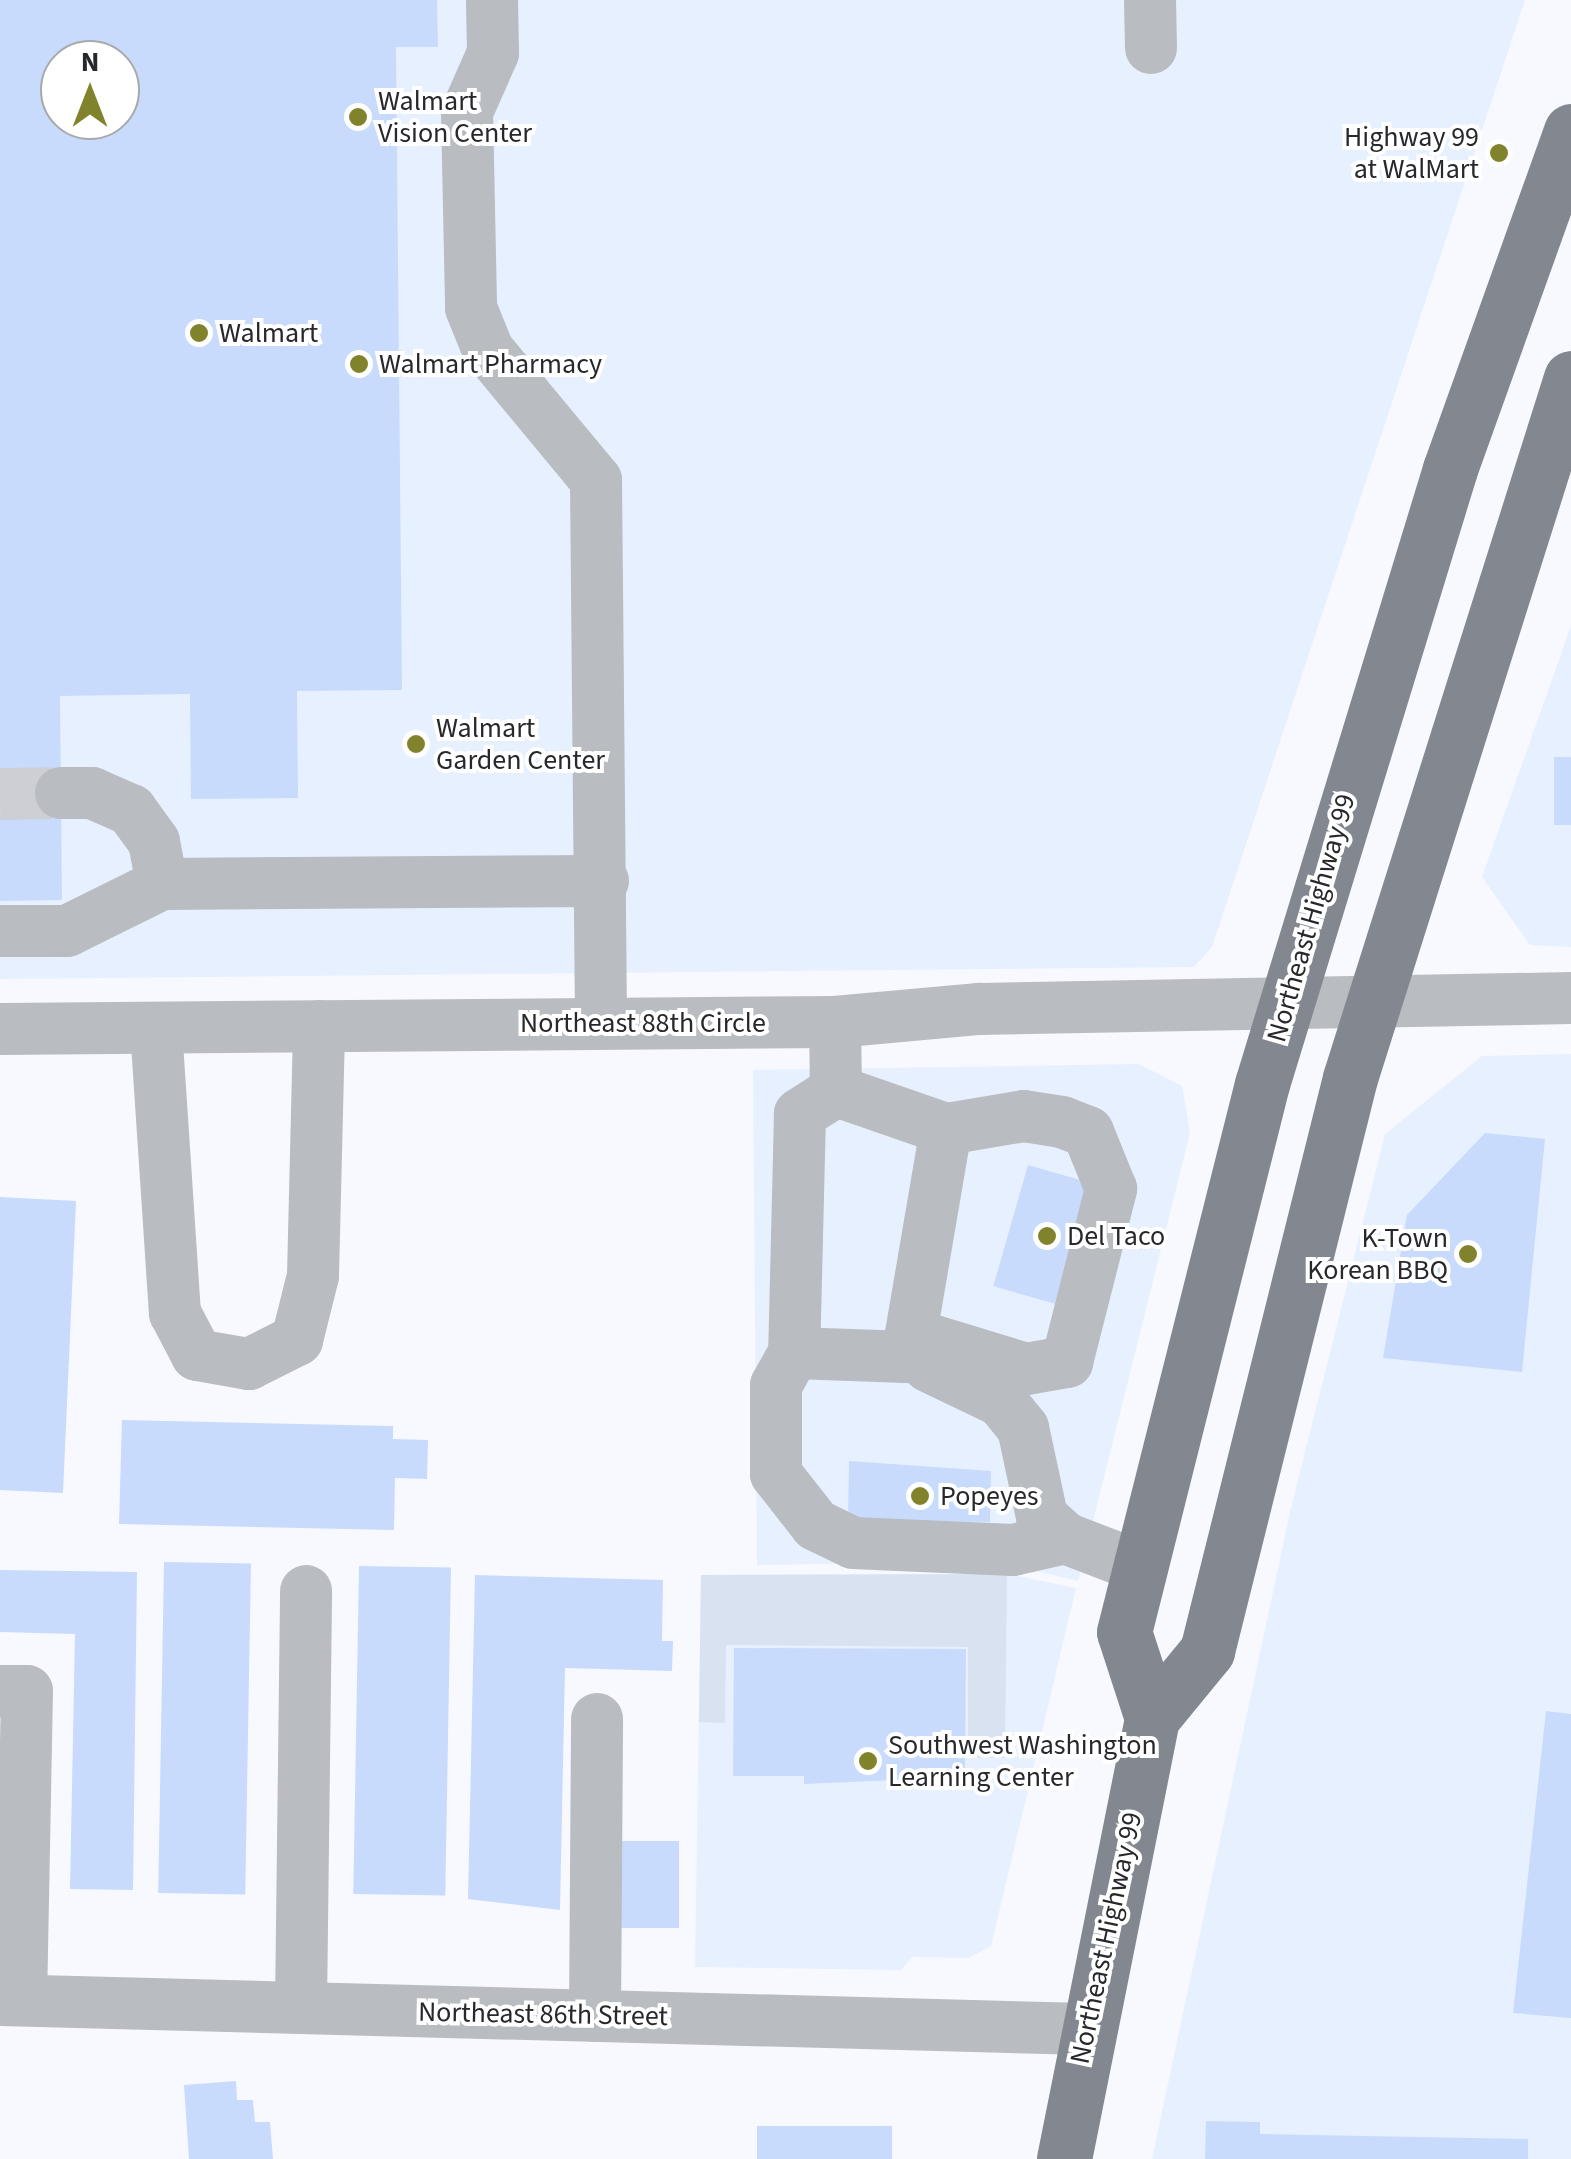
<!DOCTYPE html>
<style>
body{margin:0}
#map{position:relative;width:1571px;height:2159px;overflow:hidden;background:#f7f9fe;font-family:"Source Sans 3",sans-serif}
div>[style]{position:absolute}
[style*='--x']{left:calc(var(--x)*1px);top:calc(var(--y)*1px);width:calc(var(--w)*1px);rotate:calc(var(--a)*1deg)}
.built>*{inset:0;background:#e7f0fe}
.green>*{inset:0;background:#d9e2f1}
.building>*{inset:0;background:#c8dbfc;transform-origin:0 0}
.minor-tunnel>*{height:52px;margin-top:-26px;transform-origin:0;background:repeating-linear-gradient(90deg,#cdcfd4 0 52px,transparent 0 78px)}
.minor>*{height:52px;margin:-26px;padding:0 26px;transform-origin:26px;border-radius:26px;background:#b9bcc0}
.major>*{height:55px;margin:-27.5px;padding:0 27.5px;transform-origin:27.5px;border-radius:27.5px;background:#838890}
.dots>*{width:28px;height:28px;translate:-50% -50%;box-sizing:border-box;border:5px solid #fff;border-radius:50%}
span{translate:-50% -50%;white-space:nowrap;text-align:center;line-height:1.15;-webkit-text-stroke:8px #fff;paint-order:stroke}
.poi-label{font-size:28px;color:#26282c}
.left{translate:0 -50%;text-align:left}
.right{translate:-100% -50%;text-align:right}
.street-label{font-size:28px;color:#26282c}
.north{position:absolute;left:40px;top:40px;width:100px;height:100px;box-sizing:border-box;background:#fff;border:2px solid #a8a9ab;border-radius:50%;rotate:0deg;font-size:28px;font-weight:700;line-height:40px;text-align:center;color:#26282c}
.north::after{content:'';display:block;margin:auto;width:35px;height:45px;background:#80832c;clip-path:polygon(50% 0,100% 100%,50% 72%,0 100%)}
</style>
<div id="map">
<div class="built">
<div style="clip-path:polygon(evenodd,0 0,1525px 0,1212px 947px,1194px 967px,0 979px,0 0,60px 60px,120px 60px,120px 120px,60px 120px,60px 60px)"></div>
<div style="clip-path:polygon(1571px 626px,1571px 947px,1530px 945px,1482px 877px)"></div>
<div style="clip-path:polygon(1571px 1054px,1571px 2159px,1152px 2159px,1290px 1512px,1385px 1134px,1482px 1056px)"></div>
<div style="clip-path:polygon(1139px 1064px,1182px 1086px,1190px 1133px,1078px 1581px,995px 1561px,757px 1565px,753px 1070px)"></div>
<div style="clip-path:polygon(1007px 1574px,1076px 1588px,991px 1946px,969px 1958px,912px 1957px,901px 1970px,695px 1967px,701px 1575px)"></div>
</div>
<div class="green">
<div style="clip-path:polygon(1007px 1574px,1005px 1758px,968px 1758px,968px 1647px,726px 1645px,725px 1723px,699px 1722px,701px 1575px)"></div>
</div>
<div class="building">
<div style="clip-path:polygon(evenodd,0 0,437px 0,438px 47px,396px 47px,402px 690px,297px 691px,298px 798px,191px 799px,190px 694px,60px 696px,62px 900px,0 901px,0 0,60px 60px,120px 60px,120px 120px,60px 120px,60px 60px)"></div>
<div style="left:1554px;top:757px;width:17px;height:68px"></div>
<div style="clip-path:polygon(1485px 1133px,1545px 1139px,1522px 1372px,1383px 1358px,1407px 1215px)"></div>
<div style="left:1028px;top:1165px;width:77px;height:126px;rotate:16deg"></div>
<div style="clip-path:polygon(0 1197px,76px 1201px,63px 1493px,0 1490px)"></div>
<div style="clip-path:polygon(122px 1420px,393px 1426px,393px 1439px,428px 1440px,427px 1479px,395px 1478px,394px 1530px,119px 1524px)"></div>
<div style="clip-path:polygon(849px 1461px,991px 1471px,990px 1522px,848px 1521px)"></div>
<div style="left:164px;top:1562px;width:87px;height:331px;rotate:1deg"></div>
<div style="left:359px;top:1566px;width:92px;height:328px;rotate:1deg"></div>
<div style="clip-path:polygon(0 1570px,137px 1572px,133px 1890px,70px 1889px,75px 1634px,0 1632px)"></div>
<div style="clip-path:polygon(475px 1575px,663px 1580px,662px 1641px,673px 1641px,672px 1671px,565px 1668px,560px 1910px,468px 1899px)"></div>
<div style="clip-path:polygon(734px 1648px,966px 1649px,965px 1777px,804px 1784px,804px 1776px,733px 1776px)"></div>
<div style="clip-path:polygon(1546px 1711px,1571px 1714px,1571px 2018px,1513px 2013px)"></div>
<div style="left:611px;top:1841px;width:68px;height:87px"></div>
<div style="clip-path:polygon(236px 2081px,237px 2100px,253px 2100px,255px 2122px,270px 2122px,273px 2159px,189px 2159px,184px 2085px)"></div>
<div style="clip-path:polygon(1206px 2121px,1260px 2122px,1260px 2134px,1528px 2139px,1528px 2159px,1205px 2159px)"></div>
<div style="left:757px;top:2126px;width:135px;height:33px"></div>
</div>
<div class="minor-tunnel">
<div style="--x:0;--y:794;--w:61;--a:-0.9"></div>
</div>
<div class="minor">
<div style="--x:492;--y:0;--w:53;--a:88.9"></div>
<div style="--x:493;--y:53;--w:64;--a:113.8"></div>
<div style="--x:467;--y:112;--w:196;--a:88.8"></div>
<div style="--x:471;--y:308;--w:45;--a:68"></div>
<div style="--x:488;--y:350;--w:169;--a:50.3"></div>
<div style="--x:596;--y:480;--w:542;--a:89.47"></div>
<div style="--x:1150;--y:0;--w:48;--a:88.8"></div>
<div style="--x:61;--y:793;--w:31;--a:0"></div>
<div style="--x:92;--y:793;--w:43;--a:23.6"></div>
<div style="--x:131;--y:810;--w:39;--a:54"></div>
<div style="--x:154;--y:842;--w:43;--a:79.2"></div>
<div style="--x:0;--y:931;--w:67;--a:0"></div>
<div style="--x:67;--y:931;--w:106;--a:-26.3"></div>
<div style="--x:162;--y:884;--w:441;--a:-0.4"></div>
<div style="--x:835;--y:1022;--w:69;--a:89.2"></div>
<div style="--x:836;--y:1091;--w:43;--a:147.4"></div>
<div style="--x:800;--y:1114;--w:239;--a:91.4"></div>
<div style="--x:794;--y:1353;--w:113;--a:2"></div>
<div style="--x:907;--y:1357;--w:231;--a:-80.3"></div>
<div style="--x:946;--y:1129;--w:116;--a:-160.9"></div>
<div style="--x:156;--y:1028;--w:286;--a:86.2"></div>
<div style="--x:175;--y:1313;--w:47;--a:62.4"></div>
<div style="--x:197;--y:1355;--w:53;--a:9.8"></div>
<div style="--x:249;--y:1364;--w:54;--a:-26.6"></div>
<div style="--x:297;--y:1340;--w:66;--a:-76"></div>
<div style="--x:313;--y:1276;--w:250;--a:-88.6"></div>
<div style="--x:0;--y:1029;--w:835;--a:-0.48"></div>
<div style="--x:835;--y:1022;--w:145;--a:-5.2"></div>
<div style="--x:979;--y:1009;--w:592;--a:-1.06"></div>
<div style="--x:911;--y:1334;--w:120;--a:16.9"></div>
<div style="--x:1026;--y:1369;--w:42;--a:-9.7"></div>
<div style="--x:1067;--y:1362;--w:179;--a:-75.7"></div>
<div style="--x:1111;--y:1189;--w:61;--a:-112"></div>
<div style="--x:1088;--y:1132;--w:28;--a:-159"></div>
<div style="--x:1062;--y:1122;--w:38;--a:-171"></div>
<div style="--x:1024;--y:1116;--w:79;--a:170.5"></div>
<div style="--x:794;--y:1353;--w:37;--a:119"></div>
<div style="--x:776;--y:1385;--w:89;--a:90"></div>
<div style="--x:776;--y:1474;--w:65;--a:51.9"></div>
<div style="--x:816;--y:1525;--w:41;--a:25.9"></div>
<div style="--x:853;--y:1543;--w:160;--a:2.5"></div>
<div style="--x:1013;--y:1550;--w:53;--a:-13"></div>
<div style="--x:928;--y:1366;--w:81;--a:25.6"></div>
<div style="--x:1001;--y:1401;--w:35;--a:51"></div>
<div style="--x:1023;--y:1428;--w:91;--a:77.9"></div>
<div style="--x:1042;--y:1517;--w:31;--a:42"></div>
<div style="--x:1065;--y:1538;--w:80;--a:21.1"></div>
<div style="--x:0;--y:1691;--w:27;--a:0"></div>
<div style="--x:27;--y:1691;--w:309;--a:91.1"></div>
<div style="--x:0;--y:2000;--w:1086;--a:1.53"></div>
<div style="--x:301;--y:2008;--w:417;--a:-89.3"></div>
<div style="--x:595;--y:2016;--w:297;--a:-89.6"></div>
</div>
<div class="major">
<div style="--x:1152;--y:1718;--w:90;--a:-108"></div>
<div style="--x:1124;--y:1632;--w:565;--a:-75.87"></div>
<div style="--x:1262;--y:1084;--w:643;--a:-73"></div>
<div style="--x:1450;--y:469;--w:359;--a:-70.3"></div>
<div style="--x:1064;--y:2159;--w:450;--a:-78.7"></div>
<div style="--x:1152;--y:1718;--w:87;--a:-50.6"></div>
<div style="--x:1207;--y:1651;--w:591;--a:-75.99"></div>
<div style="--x:1350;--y:1078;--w:734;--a:-72.48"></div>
</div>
<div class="dots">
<div style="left:358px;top:117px;background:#80832c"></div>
<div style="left:1499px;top:153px;background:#80832c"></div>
<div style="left:199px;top:333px;background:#80832c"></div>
<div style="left:359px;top:364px;background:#80832c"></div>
<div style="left:416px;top:744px;background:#80832c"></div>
<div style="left:1047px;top:1236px;background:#80832c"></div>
<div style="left:1468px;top:1254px;background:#80832c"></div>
<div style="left:920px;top:1496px;background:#80832c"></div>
<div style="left:868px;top:1761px;background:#80832c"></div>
</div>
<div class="poi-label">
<span class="left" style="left:378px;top:117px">Walmart<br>Vision Center</span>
<span class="right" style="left:1479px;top:153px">Highway 99<br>at WalMart</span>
<span class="left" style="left:219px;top:333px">Walmart</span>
<span class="left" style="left:379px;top:364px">Walmart Pharmacy</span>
<span class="left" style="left:436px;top:744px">Walmart<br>Garden Center</span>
<span class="left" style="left:1067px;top:1236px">Del Taco</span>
<span class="right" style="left:1448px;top:1254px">K-Town<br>Korean BBQ</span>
<span class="left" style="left:940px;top:1496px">Popeyes</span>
<span class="left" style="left:888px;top:1761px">Southwest Washington<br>Learning Center</span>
</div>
<div class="street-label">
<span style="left:1311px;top:918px;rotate:-74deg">Northeast Highway 99</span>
<span style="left:643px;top:1023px">Northeast 88th Circle</span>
<span style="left:1106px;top:1938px;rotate:-78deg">Northeast Highway 99</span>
<span style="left:543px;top:2014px;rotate:1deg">Northeast 86th Street</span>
</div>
<div class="north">N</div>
</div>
